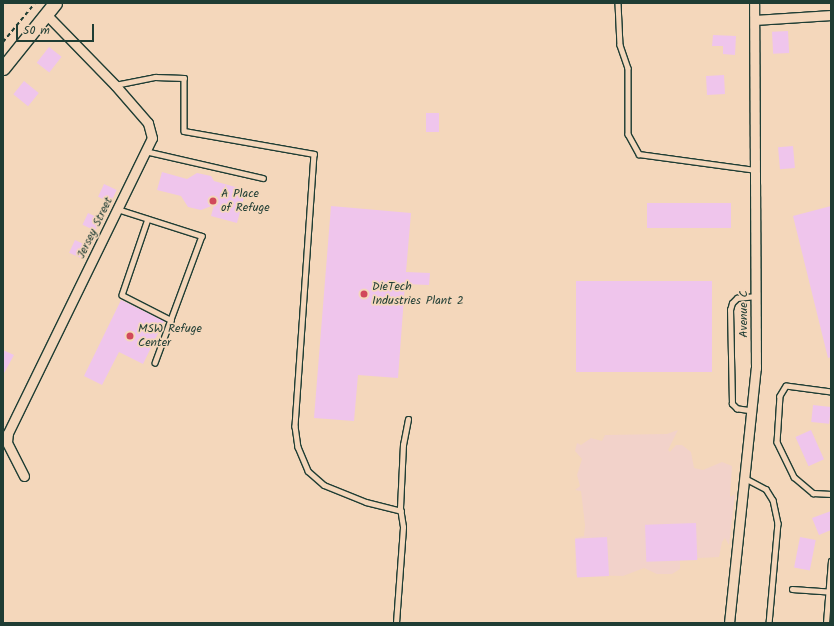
<!DOCTYPE html>
<style>
body{margin:0}
#map{position:relative;width:834px;height:626px;overflow:hidden;background:#f4d7bb;font-family:Kalam,sans-serif}
div>[style]{position:absolute}
[style*='--x']{left:calc(var(--x)*1px);top:calc(var(--y)*1px);width:calc(var(--w)*1px);rotate:calc(var(--a)*1deg)}
.built>*{inset:0;background:#f2d2ca}
.building>*{inset:0;background:#efc5ec;transform-origin:0 0}
.path>*{height:2px;margin-top:-1px;transform-origin:0;background:repeating-linear-gradient(90deg,#1f3d34 0 4px,transparent 0 7px)}
.roads{filter:drop-shadow(1px 0 #1f3d34) drop-shadow(-1px 0 #1f3d34) drop-shadow(0 1px #1f3d34) drop-shadow(0 -1px #1f3d34)}
.service>*{height:4.5px;margin:-2.25px;padding:0 2.25px;transform-origin:2.25px;border-radius:2.25px;background:#f4d7bb}
.minor>*{height:9px;margin:-4.5px;padding:0 4.5px;transform-origin:4.5px;border-radius:4.5px;background:#f4d7bb}
.secondary>*{height:13px;margin:-6.5px;padding:0 6.5px;transform-origin:6.5px;border-radius:6.5px;background:#f4d7bb}
.dots>*{width:11px;height:11px;translate:-50% -50%;box-sizing:border-box;border:2px solid #f4d7bb;border-radius:50%}
span{translate:-50% -50%;white-space:nowrap;text-align:center;line-height:1.15;-webkit-text-stroke:3.5px #f4d7bb;paint-order:stroke}
.poi-label{font-size:12px;color:#1f3d34}
.left{translate:0 -50%;text-align:left}
.street-label{font-size:12px;color:#1f3d34}
.frame{position:absolute;inset:0;border:4px solid #1f3d34;pointer-events:none}
.scale{position:absolute;left:16px;top:24px;width:78px;height:18px;box-sizing:border-box;border:2px solid #1f3d34;border-top:0;padding-left:5px;font-size:12px;line-height:14px;white-space:nowrap;color:#1f3d34;-webkit-text-stroke:3px #f4d7bb;paint-order:stroke}
</style>
<div id="map">
<div class="built">
<div style="clip-path:polygon(678px 430px,668px 450px,670px 452px,676px 445px,682px 445px,691px 452px,694px 468px,703px 470px,722px 462px,732px 466px,730px 497px,735px 494px,729px 545px,725px 538px,722px 542px,719px 557px,680px 559px,680px 569px,672px 574px,657px 574px,644px 568px,623px 576px,576px 575px,575px 538px,584px 536px,585px 525px,581px 491px,575px 490px,580px 486px,577px 475px,582px 459px,575px 451px,577px 443px,581px 445px,591px 438px,602px 441px,605px 435px,667px 434px)"></div>
</div>
<div class="building">
<div style="left:788px;top:31px;width:22px;height:16px;rotate:87deg"></div>
<div style="clip-path:polygon(713px 35px,736px 36px,735px 55px,723px 54px,723px 46px,712px 46px)"></div>
<div style="left:49px;top:47px;width:16px;height:20px;rotate:38deg"></div>
<div style="left:724px;top:75px;width:19px;height:18px;rotate:87deg"></div>
<div style="left:24px;top:81px;width:19px;height:17px;rotate:39deg"></div>
<div style="left:426px;top:113px;width:13px;height:19px"></div>
<div style="left:793px;top:146px;width:22px;height:15px;rotate:85deg"></div>
<div style="clip-path:polygon(162px 172px,187px 179px,197px 173px,211px 176px,214px 181px,246px 190px,237px 223px,211px 216px,214px 205px,201px 210px,188px 207px,181px 196px,157px 190px)"></div>
<div style="left:104px;top:184px;width:14px;height:14px;rotate:25deg"></div>
<div style="left:647px;top:203px;width:84px;height:25px"></div>
<div style="clip-path:polygon(331px 206px,411px 213px,406px 272px,430px 273px,429px 285px,405px 284px,398px 378px,358px 375px,354px 421px,314px 418px)"></div>
<div style="clip-path:polygon(831px 206px,831px 357px,828px 358px,793px 216px)"></div>
<div style="left:88px;top:213px;width:14px;height:13px;rotate:25deg"></div>
<div style="left:75px;top:240px;width:14px;height:14px;rotate:25deg"></div>
<div style="left:576px;top:281px;width:136px;height:91px"></div>
<div style="clip-path:polygon(121px 300px,164px 321px,143px 364px,119px 352px,102px 385px,84px 376px)"></div>
<div style="clip-path:polygon(3px 350px,14px 355px,3px 375px)"></div>
<div style="left:813px;top:405px;width:18px;height:17px;rotate:6deg"></div>
<div style="left:811px;top:430px;width:32px;height:17px;rotate:66deg"></div>
<div style="clip-path:polygon(831px 511px,831px 530px,819px 535px,812px 518px)"></div>
<div style="left:696px;top:523px;width:37px;height:51px;rotate:88deg"></div>
<div style="left:607px;top:537px;width:39px;height:32px;rotate:87deg"></div>
<div style="left:800px;top:537px;width:16px;height:31px;rotate:11deg"></div>
</div>
<div class="path">
<div style="--x:3;--y:42;--w:50;--a:-50.6"></div>
</div>
<div class="roads">
<div class="service">
<div style="--x:618;--y:3;--w:42;--a:87.3"></div>
<div style="--x:620;--y:45;--w:24;--a:71"></div>
<div style="--x:628;--y:68;--w:66;--a:90"></div>
<div style="--x:628;--y:134;--w:23;--a:61"></div>
<div style="--x:639;--y:154;--w:118;--a:7.8"></div>
<div style="--x:115;--y:85;--w:41;--a:-11.3"></div>
<div style="--x:155;--y:77;--w:29;--a:2"></div>
<div style="--x:184;--y:78;--w:53;--a:90"></div>
<div style="--x:184;--y:131;--w:132;--a:10"></div>
<div style="--x:314;--y:154;--w:273;--a:94"></div>
<div style="--x:295;--y:426;--w:21;--a:82"></div>
<div style="--x:298;--y:447;--w:26;--a:67"></div>
<div style="--x:308;--y:471;--w:21;--a:41"></div>
<div style="--x:324;--y:485;--w:45;--a:22"></div>
<div style="--x:366;--y:502;--w:36;--a:14"></div>
<div style="--x:145;--y:151;--w:121;--a:12.9"></div>
<div style="--x:117;--y:209;--w:89;--a:17.6"></div>
<div style="--x:202;--y:236;--w:135;--a:110.3"></div>
<div style="--x:148;--y:219;--w:80;--a:108.9"></div>
<div style="--x:122;--y:295;--w:55;--a:27"></div>
<div style="--x:831;--y:392;--w:45;--a:-172.4"></div>
<div style="--x:786;--y:386;--w:12;--a:121"></div>
<div style="--x:780;--y:396;--w:46;--a:93.7"></div>
<div style="--x:777;--y:442;--w:39;--a:64"></div>
<div style="--x:794;--y:477;--w:25;--a:40"></div>
<div style="--x:813;--y:493;--w:18;--a:3"></div>
<div style="--x:752;--y:411;--w:15;--a:-172"></div>
<div style="--x:737;--y:409;--w:7;--a:-135"></div>
<div style="--x:732;--y:404;--w:94;--a:-91.2"></div>
<div style="--x:730;--y:310;--w:7;--a:-74"></div>
<div style="--x:732;--y:303;--w:7;--a:-45"></div>
<div style="--x:737;--y:298;--w:19;--a:-6"></div>
<div style="--x:743;--y:477;--w:26;--a:28"></div>
<div style="--x:766;--y:489;--w:13;--a:58"></div>
<div style="--x:773;--y:500;--w:24;--a:78"></div>
<div style="--x:778;--y:523;--w:100;--a:95.1"></div>
<div style="--x:792;--y:589;--w:39;--a:4"></div>
<div style="--x:396;--y:623;--w:96;--a:-85.8"></div>
<div style="--x:403;--y:527;--w:19;--a:-99"></div>
<div style="--x:400;--y:508;--w:63;--a:-87.3"></div>
<div style="--x:403;--y:445;--w:26;--a:-79"></div>
<div style="--x:826;--y:623;--w:62;--a:-85.4"></div>
</div>
<div class="minor">
<div style="--x:755;--y:20;--w:76;--a:-3.8"></div>
<div style="--x:24;--y:476;--w:38;--a:-117"></div>
<div style="--x:7;--y:442;--w:9;--a:-84"></div>
<div style="--x:8;--y:433;--w:328;--a:-64"></div>
<div style="--x:152;--y:138;--w:16;--a:-105"></div>
<div style="--x:148;--y:123;--w:50;--a:-131"></div>
<div style="--x:115;--y:85;--w:99;--a:-134.2"></div>
<div style="--x:729;--y:623;--w:256;--a:-84"></div>
<div style="--x:756;--y:368;--w:365;--a:-90.3"></div>
</div>
<div class="secondary">
<div style="--x:3;--y:68;--w:83;--a:-51.3"></div>
</div>
</div>
<div class="dots">
<div style="left:213px;top:201px;background:#d1495b"></div>
<div style="left:364px;top:294px;background:#d1495b"></div>
<div style="left:130px;top:336px;background:#d1495b"></div>
</div>
<div class="poi-label">
<span class="left" style="left:221px;top:201px">A Place<br>of Refuge</span>
<span class="left" style="left:372px;top:294px">DieTech<br>Industries Plant 2</span>
<span class="left" style="left:138px;top:336px">MSW Refuge<br>Center</span>
</div>
<div class="street-label">
<span style="left:95px;top:228px;rotate:-64deg">Jersey Street</span>
<span style="left:744px;top:314px;rotate:-90deg">Avenue C</span>
</div>
<div class="frame"></div>
<div class="scale">50 m</div>
</div>
